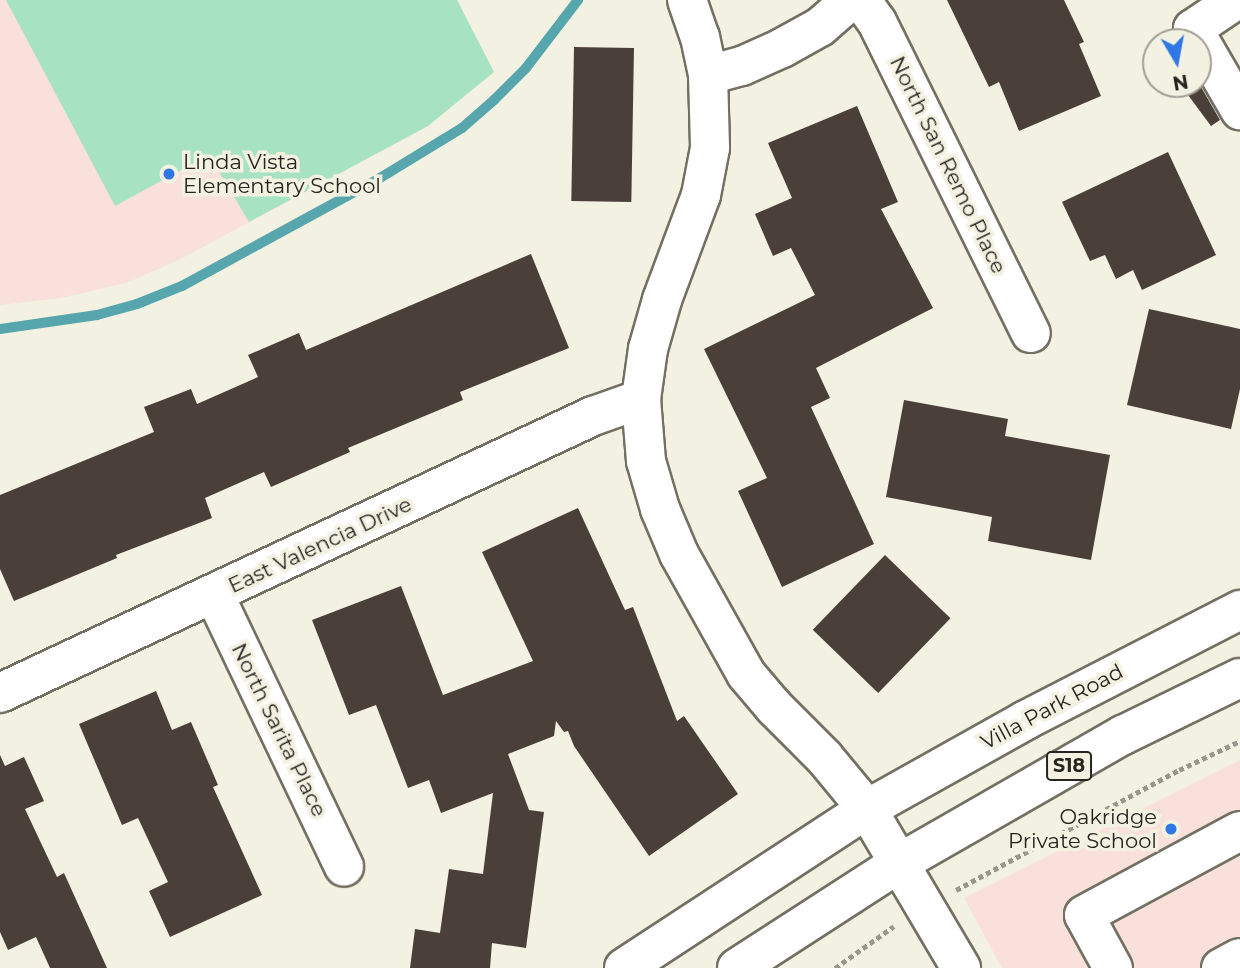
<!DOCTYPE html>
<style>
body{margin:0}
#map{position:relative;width:1240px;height:968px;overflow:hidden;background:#f3f1e2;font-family:Montserrat,sans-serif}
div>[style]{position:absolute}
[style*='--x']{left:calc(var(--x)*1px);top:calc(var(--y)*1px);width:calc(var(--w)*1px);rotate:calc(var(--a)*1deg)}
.education>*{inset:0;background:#fae0da}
.green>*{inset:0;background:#a7e3c2}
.stream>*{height:10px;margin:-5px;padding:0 5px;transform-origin:5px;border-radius:5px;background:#57a6ad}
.building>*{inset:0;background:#4b3f39;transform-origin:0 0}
.path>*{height:4.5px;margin-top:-2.25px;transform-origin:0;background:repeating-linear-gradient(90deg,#99978d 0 5px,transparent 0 8.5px)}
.roads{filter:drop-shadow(2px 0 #727063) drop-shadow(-2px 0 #727063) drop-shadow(0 2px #727063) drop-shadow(0 -2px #727063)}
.minor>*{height:38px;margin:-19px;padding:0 19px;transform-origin:19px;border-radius:19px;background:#fff}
.major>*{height:38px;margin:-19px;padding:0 19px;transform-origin:19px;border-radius:19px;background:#fff}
.dots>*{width:19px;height:19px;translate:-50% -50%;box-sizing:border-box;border:4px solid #f3f1e2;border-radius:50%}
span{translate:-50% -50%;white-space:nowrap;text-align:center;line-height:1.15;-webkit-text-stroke:7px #f3f1e2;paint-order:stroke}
.shield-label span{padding:2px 5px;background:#f3f1e2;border:2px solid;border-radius:5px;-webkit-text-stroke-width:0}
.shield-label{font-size:19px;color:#25241f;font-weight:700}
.poi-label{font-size:21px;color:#25241f}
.left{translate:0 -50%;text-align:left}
.right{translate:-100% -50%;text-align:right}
.street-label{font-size:21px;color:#25241f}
.north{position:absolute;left:1142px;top:28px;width:70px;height:70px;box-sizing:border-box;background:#f3f1e2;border:2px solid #a19f94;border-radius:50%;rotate:170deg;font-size:19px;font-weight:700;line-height:28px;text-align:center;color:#25241f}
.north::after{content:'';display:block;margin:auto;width:24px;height:32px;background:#2f77e4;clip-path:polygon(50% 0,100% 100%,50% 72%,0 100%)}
</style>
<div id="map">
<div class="education">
<div style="clip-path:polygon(0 0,457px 0,494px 72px,428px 126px,179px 260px,126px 283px,61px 298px,0 305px)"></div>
<div style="clip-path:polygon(1240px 760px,1240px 968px,1002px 968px,964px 898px)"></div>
</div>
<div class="green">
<div style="clip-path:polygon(6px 0,457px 0,494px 72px,428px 126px,249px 222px,209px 155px,115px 206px)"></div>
</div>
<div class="stream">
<div style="--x:0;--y:329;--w:98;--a:-8.2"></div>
<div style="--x:97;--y:315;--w:41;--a:-15.4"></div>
<div style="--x:137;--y:304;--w:48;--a:-21.8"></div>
<div style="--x:182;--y:286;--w:226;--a:-28.6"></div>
<div style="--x:380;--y:178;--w:96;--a:-31.4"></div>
<div style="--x:462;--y:128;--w:43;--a:-41.2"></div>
<div style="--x:494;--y:100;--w:45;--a:-45"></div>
<div style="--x:526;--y:68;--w:86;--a:-52.6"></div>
</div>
<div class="building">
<div style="clip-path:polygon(947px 0,1064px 0,1084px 42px,1079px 44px,1101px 96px,1019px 131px,999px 82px,989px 87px)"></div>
<div style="left:574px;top:47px;width:60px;height:154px;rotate:1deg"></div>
<div style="clip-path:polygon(1201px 87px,1220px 120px,1211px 126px,1188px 95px)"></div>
<div style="clip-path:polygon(857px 106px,898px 202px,881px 209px,933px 308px,816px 368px,830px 398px,811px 407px,874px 544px,782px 587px,738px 491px,767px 478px,704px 349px,815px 295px,791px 248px,773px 256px,755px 214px,792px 198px,768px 143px)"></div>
<div style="clip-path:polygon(1168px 152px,1216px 255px,1142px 290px,1133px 270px,1116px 279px,1105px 255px,1090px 261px,1062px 202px)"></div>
<div style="clip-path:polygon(531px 254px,569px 348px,460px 392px,463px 400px,348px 448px,350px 452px,271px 487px,264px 472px,205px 498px,212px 518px,116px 555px,117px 558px,14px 601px,0 569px,0 495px,154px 432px,144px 407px,191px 389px,197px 404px,258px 377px,248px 355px,299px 333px,306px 350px)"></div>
<div style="clip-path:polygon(1149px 309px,1240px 329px,1240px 389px,1231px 429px,1127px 405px)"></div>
<div style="clip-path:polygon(904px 400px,1008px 419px,1005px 436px,1110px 455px,1091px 560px,988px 541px,992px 517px,886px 497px)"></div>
<div style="clip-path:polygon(578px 508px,625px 610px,633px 607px,677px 721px,684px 716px,738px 794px,649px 856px,574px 746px,568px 731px,564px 732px,556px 721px,554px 736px,508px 754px,529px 810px,544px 812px,526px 948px,492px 943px,490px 968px,410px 968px,415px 929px,440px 933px,449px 869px,483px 874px,493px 793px,441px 813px,429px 780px,408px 788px,376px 705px,349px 715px,312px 620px,401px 586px,443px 695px,533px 661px,482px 552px)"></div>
<div style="left:885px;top:555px;width:91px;height:104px;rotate:44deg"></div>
<div style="clip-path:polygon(156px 691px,172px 730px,191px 722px,218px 785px,213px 787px,262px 895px,170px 937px,149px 891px,168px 882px,138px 818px,122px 825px,79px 724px)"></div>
<div style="clip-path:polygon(0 755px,5px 766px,24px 757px,44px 801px,25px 809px,57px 877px,64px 873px,107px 968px,50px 968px,36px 937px,8px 950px,0 932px)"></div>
</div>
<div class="path">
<div style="--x:956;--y:890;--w:253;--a:-28.3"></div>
<div style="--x:1179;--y:770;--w:68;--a:-25.4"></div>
<div style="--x:835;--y:968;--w:72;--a:-35.4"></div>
</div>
<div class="roads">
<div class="minor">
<div style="--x:687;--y:0;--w:39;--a:71"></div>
<div style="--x:700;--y:37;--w:39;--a:78"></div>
<div style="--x:708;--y:75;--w:73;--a:88.4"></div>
<div style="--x:710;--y:148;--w:48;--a:100.8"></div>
<div style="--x:701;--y:195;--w:112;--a:110.4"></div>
<div style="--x:662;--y:300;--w:51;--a:105.9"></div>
<div style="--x:648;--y:349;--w:50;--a:98"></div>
<div style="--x:641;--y:399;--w:62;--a:85.4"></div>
<div style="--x:646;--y:461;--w:50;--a:73.7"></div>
<div style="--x:660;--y:509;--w:49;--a:67.1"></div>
<div style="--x:679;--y:554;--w:137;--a:60.8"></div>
<div style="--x:746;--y:674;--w:43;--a:49.7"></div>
<div style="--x:774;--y:707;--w:71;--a:45"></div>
<div style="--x:824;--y:757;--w:67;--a:50.4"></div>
<div style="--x:867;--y:809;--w:185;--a:59.4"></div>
<div style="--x:861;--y:0;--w:27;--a:54"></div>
<div style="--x:877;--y:22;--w:347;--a:63.7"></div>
<div style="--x:1236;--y:0;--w:52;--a:146"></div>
<div style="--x:1193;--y:29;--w:94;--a:59.9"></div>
<div style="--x:708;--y:75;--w:35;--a:-15"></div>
<div style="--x:742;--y:66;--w:44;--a:-24.2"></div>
<div style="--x:782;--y:48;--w:43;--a:-28.9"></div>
<div style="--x:820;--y:27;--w:41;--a:-41.1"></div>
<div style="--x:214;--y:594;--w:302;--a:64.5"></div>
<div style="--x:0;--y:693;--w:655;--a:-25.04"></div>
<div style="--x:593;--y:416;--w:51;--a:-19.5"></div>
<div style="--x:1113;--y:968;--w:60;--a:-118.7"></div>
<div style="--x:1084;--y:915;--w:177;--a:-28.3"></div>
<div style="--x:1221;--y:968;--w:21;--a:-28"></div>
</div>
<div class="major">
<div style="--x:624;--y:968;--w:290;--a:-33.2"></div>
<div style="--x:867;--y:809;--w:182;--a:-29.2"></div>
<div style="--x:1026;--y:720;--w:241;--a:-27.2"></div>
<div style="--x:737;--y:968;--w:195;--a:-32.9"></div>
<div style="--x:901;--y:862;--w:256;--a:-29.8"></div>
<div style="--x:1123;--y:735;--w:130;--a:-26"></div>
</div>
</div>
<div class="dots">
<div style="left:169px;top:174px;background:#2f77e4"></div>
<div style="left:1171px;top:829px;background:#2f77e4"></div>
</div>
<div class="shield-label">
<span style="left:1069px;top:766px">S18</span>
</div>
<div class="poi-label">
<span class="left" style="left:183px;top:174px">Linda Vista<br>Elementary School</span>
<span class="right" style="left:1157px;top:829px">Oakridge<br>Private School</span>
</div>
<div class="street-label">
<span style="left:948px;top:165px;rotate:64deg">North San Remo Place</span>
<span style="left:320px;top:545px;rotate:-25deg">East Valencia Drive</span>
<span style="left:1052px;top:707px;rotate:-28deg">Villa Park Road</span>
<span style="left:279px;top:730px;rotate:64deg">North Sarita Place</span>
</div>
<div class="north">N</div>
</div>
